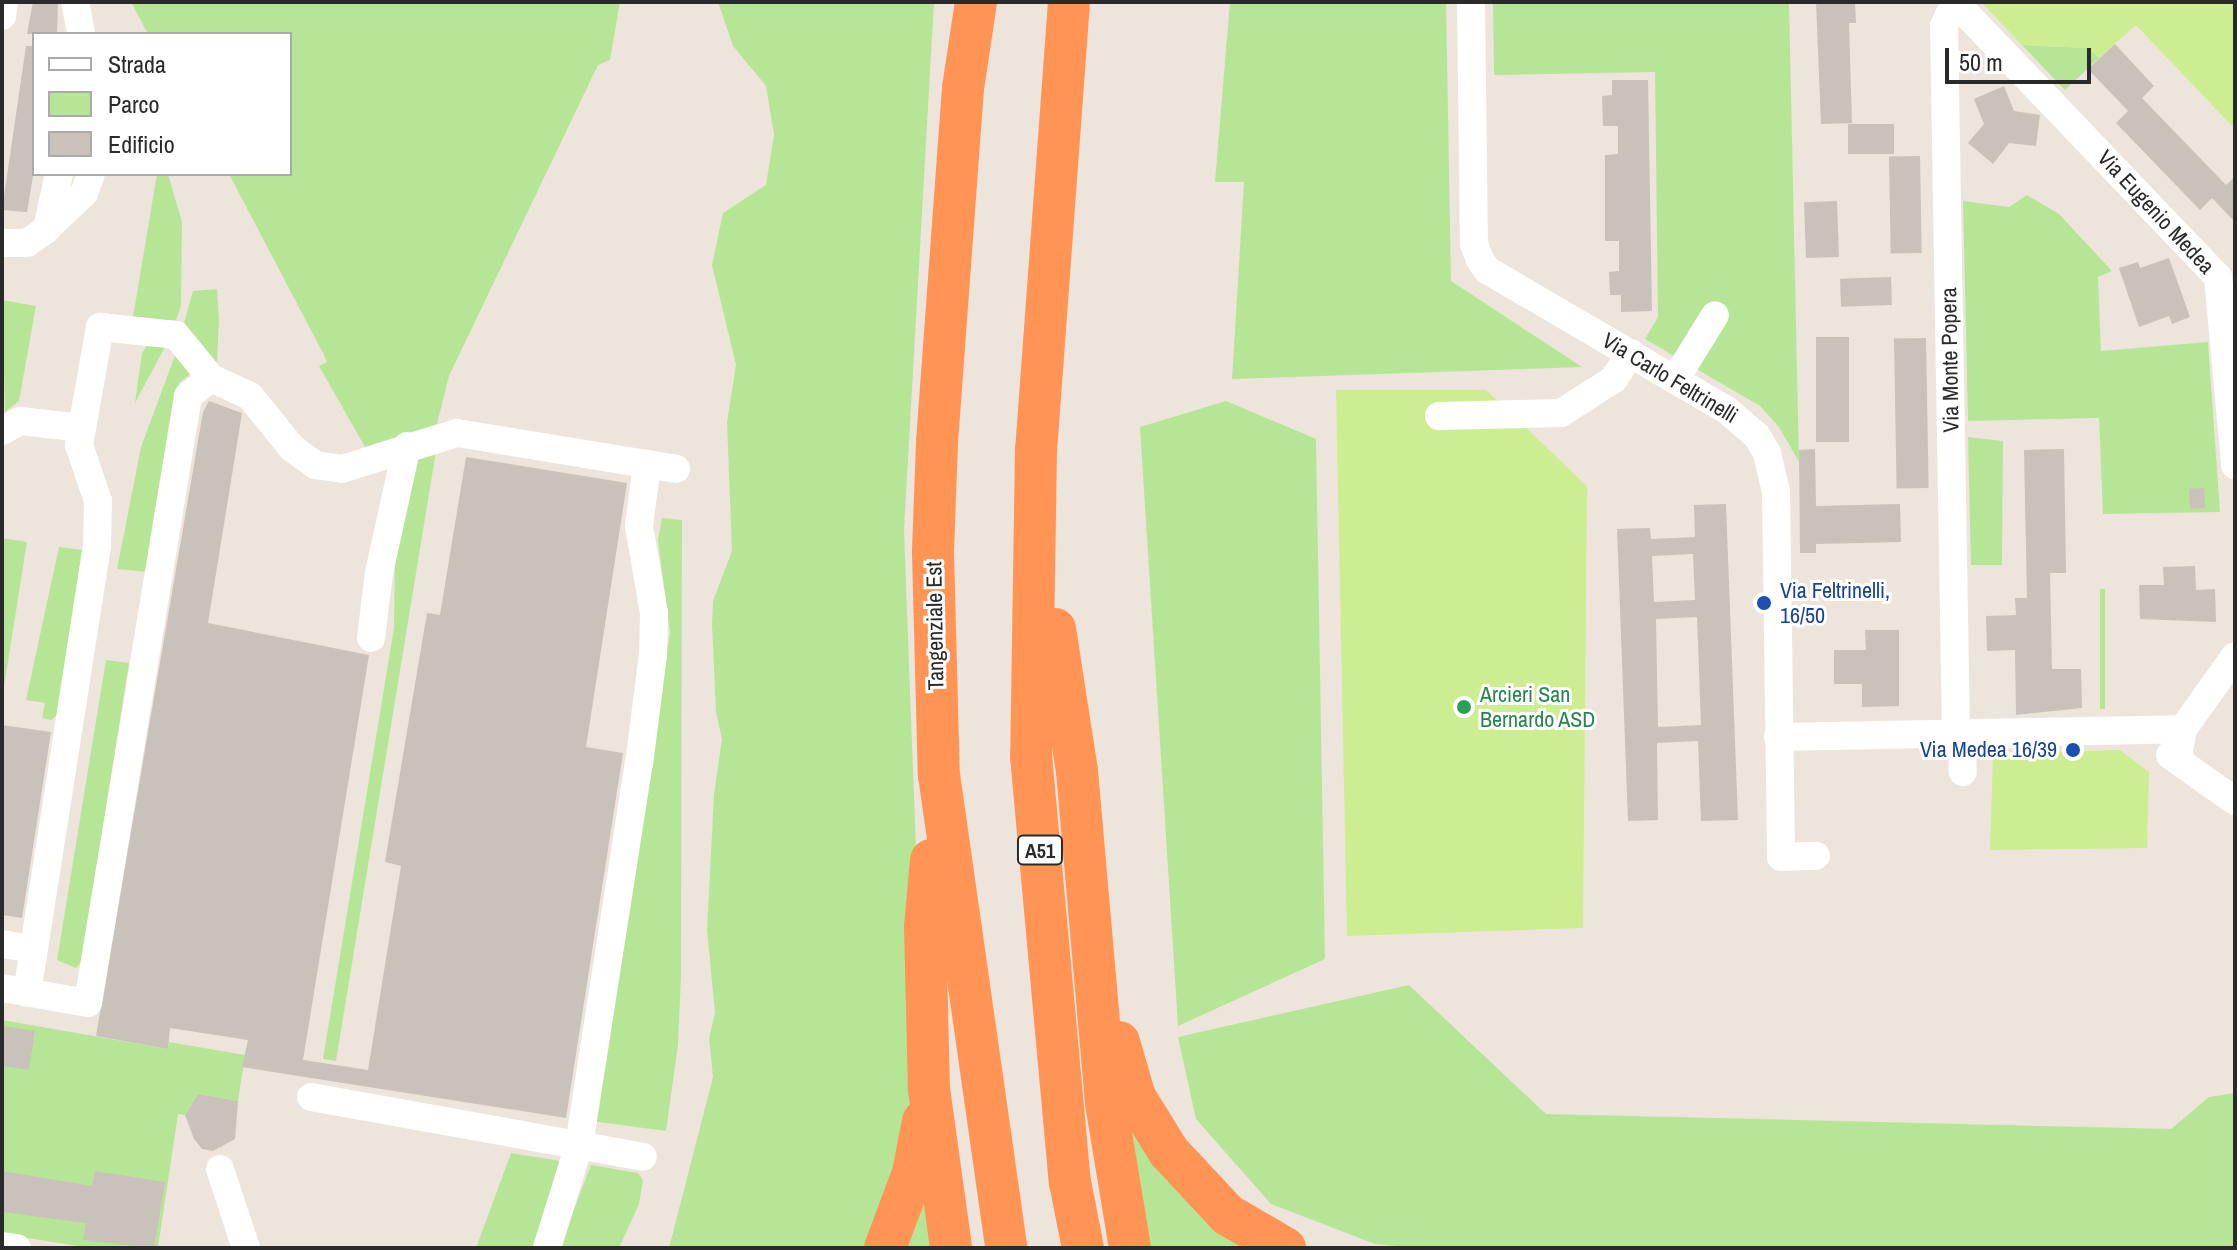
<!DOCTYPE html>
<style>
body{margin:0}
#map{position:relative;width:2237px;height:1250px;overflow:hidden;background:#ede5dc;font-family:"Archivo Narrow",sans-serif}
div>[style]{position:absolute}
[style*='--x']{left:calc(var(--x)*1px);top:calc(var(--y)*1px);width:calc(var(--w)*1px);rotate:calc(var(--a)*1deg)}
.green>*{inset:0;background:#b6e695;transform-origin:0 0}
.pitch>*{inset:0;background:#ccee91}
.building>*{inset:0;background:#c8c2bb;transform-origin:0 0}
.minor>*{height:28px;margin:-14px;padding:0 14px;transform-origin:14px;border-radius:14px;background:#fff}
.highway>*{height:42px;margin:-21px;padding:0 21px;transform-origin:21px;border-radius:21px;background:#ff9455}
.dots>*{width:22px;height:22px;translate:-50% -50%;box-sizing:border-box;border:4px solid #fff;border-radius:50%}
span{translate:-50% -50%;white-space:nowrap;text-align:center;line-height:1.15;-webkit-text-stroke:6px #fff;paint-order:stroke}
.shield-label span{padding:2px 6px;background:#fff;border:2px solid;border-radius:6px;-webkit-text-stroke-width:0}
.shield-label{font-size:20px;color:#2a2a2a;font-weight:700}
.street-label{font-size:22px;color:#2a2a2a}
.transit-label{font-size:22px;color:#164399}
.left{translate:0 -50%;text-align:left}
.right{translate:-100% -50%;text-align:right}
.leisure-label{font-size:22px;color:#27864d}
.frame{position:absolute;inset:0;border:4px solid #2a2a2a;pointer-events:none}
.legend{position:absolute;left:32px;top:32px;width:260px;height:144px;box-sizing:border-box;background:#fff;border:2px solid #aaa;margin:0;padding:10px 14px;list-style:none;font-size:24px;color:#2a2a2a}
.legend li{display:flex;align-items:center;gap:16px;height:40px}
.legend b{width:40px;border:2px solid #aaa}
.scale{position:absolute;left:1945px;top:48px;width:146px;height:36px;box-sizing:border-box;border:4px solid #2a2a2a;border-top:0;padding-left:10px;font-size:24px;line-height:28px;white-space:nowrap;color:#2a2a2a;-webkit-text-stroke:6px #fff;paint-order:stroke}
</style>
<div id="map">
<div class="green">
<div style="clip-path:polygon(131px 2px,620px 2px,610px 60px,598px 65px,449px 376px,437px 424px,365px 447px,319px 366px,327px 362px,324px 355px,229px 174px,290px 174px,290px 34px,148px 34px)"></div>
<div style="clip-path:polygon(718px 2px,934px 2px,904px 530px,916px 850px,912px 1098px,892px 1199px,867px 1248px,669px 1248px,713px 1077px,709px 1038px,715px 1013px,707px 930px,714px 794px,722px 739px,716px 712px,712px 625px,713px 601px,732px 551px,727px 422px,736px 365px,712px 265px,723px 213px,766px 185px,774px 135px,766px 86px,733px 46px)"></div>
<div style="clip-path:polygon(1230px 2px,1446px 2px,1451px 281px,1582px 367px,1232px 379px,1244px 182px,1215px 182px)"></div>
<div style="clip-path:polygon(1493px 2px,1789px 2px,1799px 462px,1779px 427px,1760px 406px,1645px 339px,1658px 317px,1655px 72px,1494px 75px)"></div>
<div style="clip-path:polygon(2022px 45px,2089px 48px,2099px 58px,2065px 90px)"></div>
<div style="clip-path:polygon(157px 174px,168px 174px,182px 222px,181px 306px,176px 320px,132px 323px)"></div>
<div style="clip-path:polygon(2027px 195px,2059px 214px,2112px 271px,2098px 277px,2101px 351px,2208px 342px,2220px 512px,2103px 514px,2099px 418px,1968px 421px,1963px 201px,2009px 207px)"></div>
<div style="clip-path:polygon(217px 289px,219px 320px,217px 363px,184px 323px,193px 291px)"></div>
<div style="clip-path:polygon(2px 300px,36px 306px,19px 401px,5px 412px)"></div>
<div style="clip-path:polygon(148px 344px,166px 345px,135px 403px,142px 353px)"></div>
<div style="clip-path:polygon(177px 350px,194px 371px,179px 383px,149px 572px,117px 569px,141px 447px)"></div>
<div style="clip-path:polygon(1226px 401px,1316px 439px,1325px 959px,1178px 1026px,1140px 427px)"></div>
<div style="clip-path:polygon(1968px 437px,2003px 441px,2002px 565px,1971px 565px)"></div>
<div style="clip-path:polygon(437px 445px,336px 1061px,323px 1059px,394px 628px,395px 550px,410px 459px)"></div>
<div style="clip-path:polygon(662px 518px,682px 520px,681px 976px,678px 1045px,666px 1131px,591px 1121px,670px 633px,658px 540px)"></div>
<div style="clip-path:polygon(2px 538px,27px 542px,2px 699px)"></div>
<div style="clip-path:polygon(59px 547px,82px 550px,57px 715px,51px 720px,42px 718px,45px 703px,26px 700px)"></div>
<div style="left:2105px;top:589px;width:120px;height:5px;rotate:90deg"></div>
<div style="clip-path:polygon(106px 660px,129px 663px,82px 961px,76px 968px,57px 960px)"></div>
<div style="clip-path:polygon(1409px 985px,1546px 1114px,2171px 1129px,2209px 1097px,2235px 1093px,2235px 1248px,1419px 1248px,1375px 1244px,1271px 1204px,1196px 1119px,1178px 1037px)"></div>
<div style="clip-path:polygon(2px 1020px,168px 1049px,169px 1042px,245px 1055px,238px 1101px,198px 1094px,185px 1115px,178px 1114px,158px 1248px,91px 1248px,2px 1234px)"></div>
<div style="clip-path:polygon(1136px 1109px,1264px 1248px,1146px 1248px,1126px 1143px)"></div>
<div style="clip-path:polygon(511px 1153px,567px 1162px,535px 1248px,476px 1248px)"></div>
<div style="clip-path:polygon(591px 1165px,638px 1173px,643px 1180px,639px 1204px,619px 1248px,559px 1248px)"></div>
<div style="clip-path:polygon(921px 1195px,943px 1248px,901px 1248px)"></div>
</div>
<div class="pitch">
<div style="clip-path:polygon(1981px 2px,2235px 2px,2235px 129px,2136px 25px,2099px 58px,2088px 48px,2022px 45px)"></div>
<div style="clip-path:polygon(1336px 390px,1486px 390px,1587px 486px,1583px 928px,1347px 936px)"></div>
<div style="clip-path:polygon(2120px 750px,2149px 772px,2147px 848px,1990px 850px,1993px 754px)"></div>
</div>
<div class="building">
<div style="clip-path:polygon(33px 2px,58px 2px,57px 34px,27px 34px)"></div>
<div style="clip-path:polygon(1816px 2px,1855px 2px,1856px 23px,1849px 23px,1852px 123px,1821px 124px)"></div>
<div style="clip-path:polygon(2115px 44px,2154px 86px,2142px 98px,2226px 185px,2235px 177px,2235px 222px,2212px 198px,2200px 210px,2116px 123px,2128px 111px,2088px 69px)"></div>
<div style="clip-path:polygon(26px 46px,34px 46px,34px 170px,27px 212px,2px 210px)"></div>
<div style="clip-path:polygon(1612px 80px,1648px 80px,1652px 311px,1621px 312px,1621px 295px,1610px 295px,1609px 272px,1619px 271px,1619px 241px,1605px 241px,1605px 155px,1618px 154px,1618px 126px,1603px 126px,1602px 96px,1612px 95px)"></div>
<div style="clip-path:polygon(2004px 86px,2014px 111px,2040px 115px,2036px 146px,2009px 143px,1993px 164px,1968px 143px,1984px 124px,1974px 99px)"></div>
<div style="left:1848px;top:124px;width:46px;height:30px"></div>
<div style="left:1920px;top:156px;width:97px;height:31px;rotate:89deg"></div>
<div style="left:1837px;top:201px;width:56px;height:33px;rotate:88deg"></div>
<div style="clip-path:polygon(2169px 258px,2190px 317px,2172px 324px,2169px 316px,2139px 327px,2119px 268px,2138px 262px,2140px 268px)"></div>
<div style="left:1891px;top:277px;width:28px;height:51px;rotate:88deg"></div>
<div style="left:1816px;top:337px;width:33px;height:105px"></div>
<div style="left:1926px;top:338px;width:150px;height:32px;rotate:89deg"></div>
<div style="clip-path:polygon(209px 401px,242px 413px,208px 623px,369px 655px,303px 1060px,368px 1070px,401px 866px,385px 862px,427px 613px,440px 615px,466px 457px,627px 483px,586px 747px,623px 753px,566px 1118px,242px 1067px,248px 1040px,170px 1028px,168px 1049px,96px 1036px,203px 412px)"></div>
<div style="clip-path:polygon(1815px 449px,1816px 506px,1900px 504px,1901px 542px,1816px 544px,1816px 553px,1800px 553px,1799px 450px)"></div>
<div style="clip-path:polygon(2064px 449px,2066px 573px,2050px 573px,2052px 669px,2081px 669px,2082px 708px,2016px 715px,2015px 650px,1987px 651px,1986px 616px,2016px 615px,2015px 598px,2027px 598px,2024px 450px)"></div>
<div style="left:2204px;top:488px;width:20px;height:15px;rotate:87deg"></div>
<div style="clip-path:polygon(evenodd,1726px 504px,1738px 820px,1701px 821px,1698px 741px,1657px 743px,1658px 820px,1628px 821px,1617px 529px,1650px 528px,1651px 539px,1695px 537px,1694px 505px,1726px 504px,1693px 554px,1695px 600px,1654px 602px,1652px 556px,1693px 554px,1726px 504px,1697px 617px,1701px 725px,1658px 727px,1656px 619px,1697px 617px)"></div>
<div style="clip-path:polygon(2195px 566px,2196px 590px,2215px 589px,2216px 622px,2140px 619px,2139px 585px,2164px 585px,2163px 567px)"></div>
<div style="clip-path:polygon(1865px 630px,1899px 630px,1899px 706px,1862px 707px,1862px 684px,1834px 684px,1834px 650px,1866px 650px)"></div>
<div style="clip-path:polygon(2px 725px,51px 732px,22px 918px,2px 915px)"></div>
<div style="clip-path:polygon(2px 1026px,35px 1031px,29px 1070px,2px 1066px)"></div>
<div style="clip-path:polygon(198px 1094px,238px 1101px,235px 1139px,213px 1151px,202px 1149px,194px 1139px,185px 1115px)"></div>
<div style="clip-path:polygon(2px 1171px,92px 1186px,95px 1171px,165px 1182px,154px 1248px,83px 1240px,86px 1223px,2px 1212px)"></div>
</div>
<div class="minor">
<div style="--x:75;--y:2;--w:33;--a:79"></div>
<div style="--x:1471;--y:2;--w:242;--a:89.3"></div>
<div style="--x:1474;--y:244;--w:17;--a:69"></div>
<div style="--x:1480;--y:260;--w:12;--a:55"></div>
<div style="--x:1487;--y:270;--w:279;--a:30.3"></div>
<div style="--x:1728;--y:411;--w:38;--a:41"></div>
<div style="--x:1757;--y:436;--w:20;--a:60"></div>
<div style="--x:1767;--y:453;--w:39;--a:77"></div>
<div style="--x:1776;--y:491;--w:366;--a:89.2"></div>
<div style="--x:1781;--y:857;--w:35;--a:-2"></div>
<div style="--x:1955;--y:2;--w:381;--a:46.3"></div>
<div style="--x:2218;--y:277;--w:189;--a:84.8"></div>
<div style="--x:2;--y:16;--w:14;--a:-82"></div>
<div style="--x:47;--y:228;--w:51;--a:-43.4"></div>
<div style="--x:84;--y:193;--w:20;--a:-70"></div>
<div style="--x:2;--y:243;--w:25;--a:0"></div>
<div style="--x:27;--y:243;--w:24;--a:-35"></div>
<div style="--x:47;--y:229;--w:56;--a:-77.7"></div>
<div style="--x:1675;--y:380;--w:76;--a:-58.4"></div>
<div style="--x:1439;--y:416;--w:122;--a:-1.4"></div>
<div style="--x:1561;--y:413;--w:63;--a:-32.7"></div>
<div style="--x:1614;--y:379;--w:31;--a:-58"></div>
<div style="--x:2;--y:431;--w:21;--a:-29"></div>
<div style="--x:20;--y:421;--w:62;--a:6.4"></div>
<div style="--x:371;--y:638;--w:65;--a:-83"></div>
<div style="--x:379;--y:573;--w:130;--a:-77.6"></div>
<div style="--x:1956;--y:733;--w:707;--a:-90.97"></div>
<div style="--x:1944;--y:26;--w:12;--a:-66"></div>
<div style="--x:1949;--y:15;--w:15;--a:-20"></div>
<div style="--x:1962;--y:733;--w:39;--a:89"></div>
<div style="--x:1778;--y:737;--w:405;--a:-1.1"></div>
<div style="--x:2170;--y:755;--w:80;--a:35.3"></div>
<div style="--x:2184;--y:765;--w:12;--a:-121"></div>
<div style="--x:2178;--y:755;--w:26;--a:-79"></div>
<div style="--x:2183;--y:729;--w:90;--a:-54.5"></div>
<div style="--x:2;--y:944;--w:32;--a:9"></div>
<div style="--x:2;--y:988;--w:87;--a:9.9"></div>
<div style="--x:88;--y:1003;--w:615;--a:-80.64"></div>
<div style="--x:188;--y:396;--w:29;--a:-38"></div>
<div style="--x:27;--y:993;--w:452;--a:-81.1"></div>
<div style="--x:97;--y:546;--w:45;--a:-88.7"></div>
<div style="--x:98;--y:501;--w:59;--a:-108.7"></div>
<div style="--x:79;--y:445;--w:120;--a:-79.9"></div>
<div style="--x:100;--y:327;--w:76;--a:6"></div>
<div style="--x:176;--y:335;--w:55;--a:50.9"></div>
<div style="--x:211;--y:378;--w:43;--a:24.8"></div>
<div style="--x:250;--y:396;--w:67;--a:51.1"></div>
<div style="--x:292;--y:448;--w:29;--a:36"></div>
<div style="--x:315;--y:465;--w:27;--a:8"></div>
<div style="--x:342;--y:469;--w:121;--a:-17.4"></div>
<div style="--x:457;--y:433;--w:222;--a:9.3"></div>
<div style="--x:311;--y:1097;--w:337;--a:10.2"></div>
<div style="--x:220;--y:1169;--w:83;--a:71.8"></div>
<div style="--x:2;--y:1246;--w:15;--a:8"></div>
<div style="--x:547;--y:1248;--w:108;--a:-72.7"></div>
<div style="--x:579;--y:1145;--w:386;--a:-81.1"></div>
<div style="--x:639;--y:764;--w:110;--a:-82.7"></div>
<div style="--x:653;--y:655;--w:42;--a:-88.6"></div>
<div style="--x:654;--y:613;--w:88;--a:-99.8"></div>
<div style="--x:639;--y:526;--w:63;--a:-82.6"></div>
</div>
<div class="highway">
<div style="--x:976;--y:2;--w:87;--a:98.6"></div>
<div style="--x:963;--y:88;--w:355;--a:94.2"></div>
<div style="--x:937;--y:442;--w:111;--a:92.1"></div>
<div style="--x:933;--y:553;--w:222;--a:88.5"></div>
<div style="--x:939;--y:775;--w:478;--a:81.9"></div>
<div style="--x:1069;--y:2;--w:448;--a:94.2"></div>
<div style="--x:1036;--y:449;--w:307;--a:90.9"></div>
<div style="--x:1031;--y:756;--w:428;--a:84.8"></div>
<div style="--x:1070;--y:1182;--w:67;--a:78.9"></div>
<div style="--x:1055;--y:629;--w:144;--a:81.2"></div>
<div style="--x:1077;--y:771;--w:333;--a:85"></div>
<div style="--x:1106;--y:1103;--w:147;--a:80.6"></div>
<div style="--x:931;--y:860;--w:67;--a:95.1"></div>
<div style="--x:925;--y:927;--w:162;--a:88.6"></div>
<div style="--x:929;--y:1089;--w:161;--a:82.1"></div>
<div style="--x:1119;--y:1042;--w:57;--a:73.8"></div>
<div style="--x:1135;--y:1097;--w:65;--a:58.3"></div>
<div style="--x:1169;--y:1152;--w:86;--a:46.9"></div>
<div style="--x:1228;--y:1215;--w:66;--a:30.1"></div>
<div style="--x:885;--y:1248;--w:80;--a:-69.5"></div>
<div style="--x:913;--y:1173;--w:53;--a:-79.1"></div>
</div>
<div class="dots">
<div style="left:1764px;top:603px;background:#1a4fb4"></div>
<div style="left:1464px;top:707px;background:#2e9e5b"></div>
<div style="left:2073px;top:750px;background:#1a4fb4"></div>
</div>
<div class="shield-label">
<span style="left:1040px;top:850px">A51</span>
</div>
<div class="street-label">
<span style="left:2156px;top:212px;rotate:47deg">Via Eugenio Medea</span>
<span style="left:1950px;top:360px;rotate:-91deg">Via Monte Popera</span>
<span style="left:1670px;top:378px;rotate:31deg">Via Carlo Feltrinelli</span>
<span style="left:935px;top:626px;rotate:-91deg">Tangenziale Est</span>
</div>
<div class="transit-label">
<span class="left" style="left:1780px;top:603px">Via Feltrinelli,<br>16/50</span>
<span class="right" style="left:2057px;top:750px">Via Medea 16/39</span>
</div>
<div class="leisure-label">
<span class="left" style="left:1480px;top:707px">Arcieri San<br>Bernardo ASD</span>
</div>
<div class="frame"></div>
<ul class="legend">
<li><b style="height:10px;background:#fff"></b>Strada</li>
<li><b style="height:22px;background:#b6e695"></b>Parco</li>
<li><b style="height:22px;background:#c8c2bb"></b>Edificio</li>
</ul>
<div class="scale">50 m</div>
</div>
